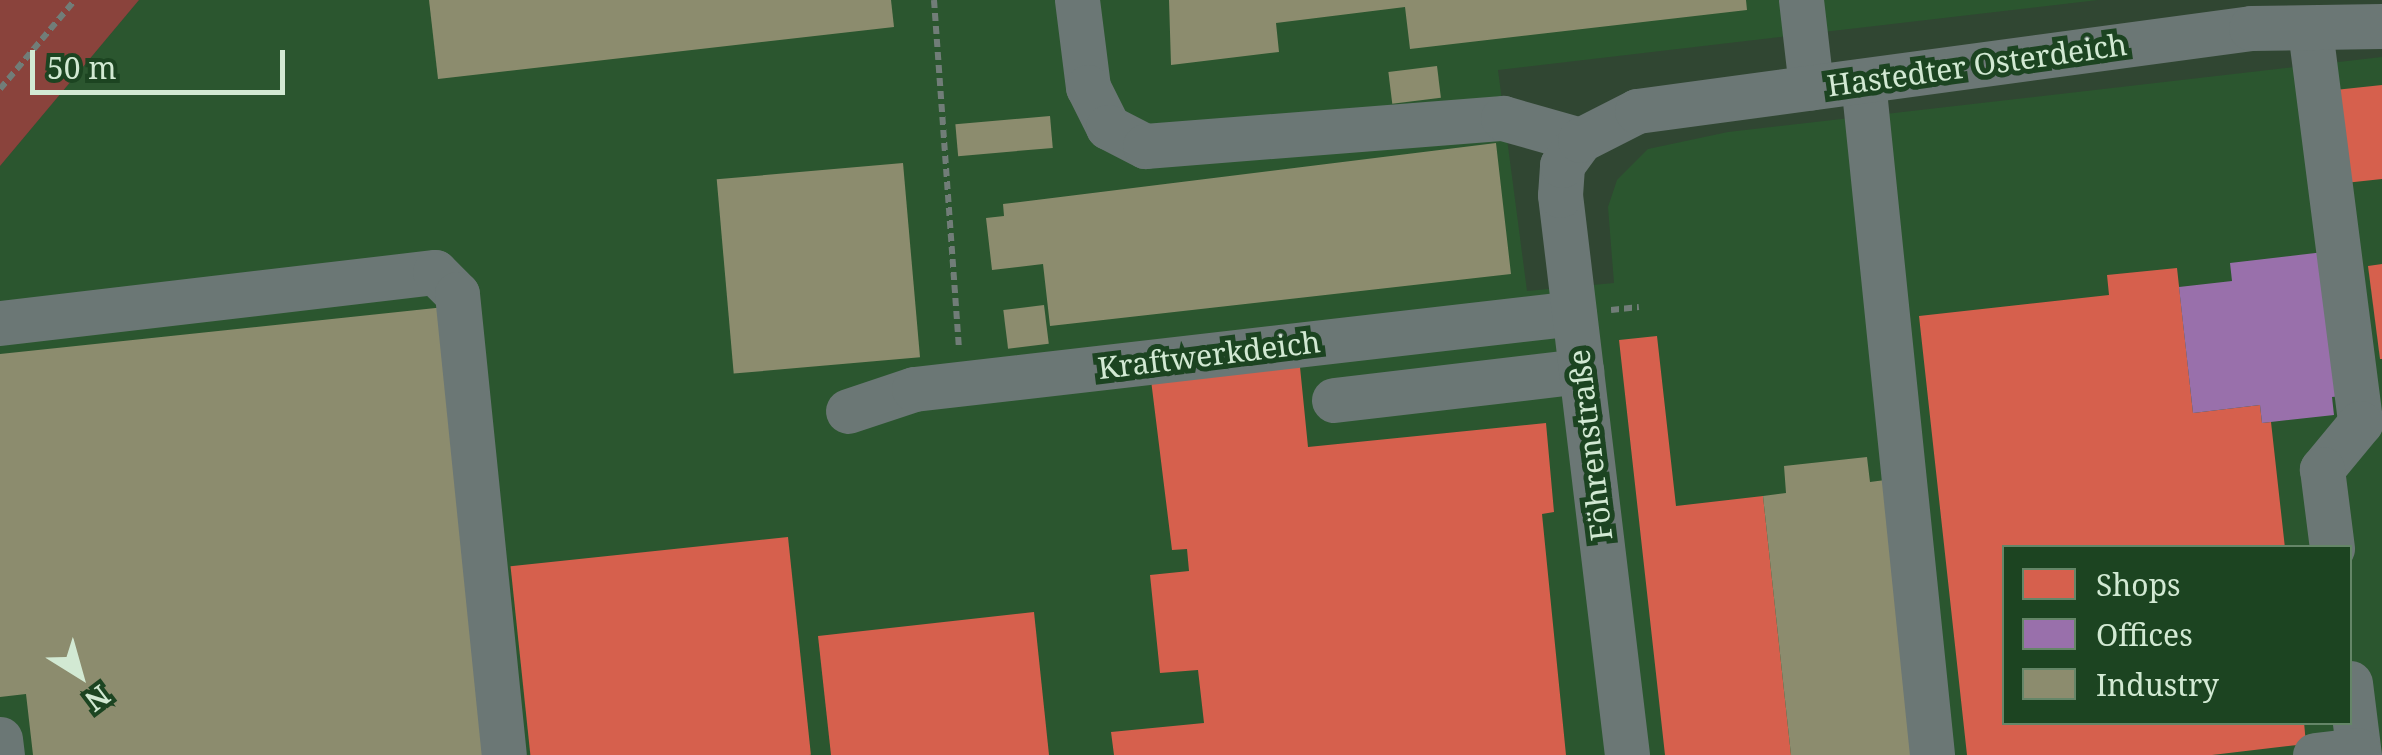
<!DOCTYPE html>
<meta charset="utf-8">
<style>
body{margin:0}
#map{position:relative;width:2382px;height:755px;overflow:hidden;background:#304632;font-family:"Noto Serif",serif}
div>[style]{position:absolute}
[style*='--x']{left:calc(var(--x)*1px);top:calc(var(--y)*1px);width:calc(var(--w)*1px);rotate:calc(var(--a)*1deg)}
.built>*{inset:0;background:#2b562f}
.green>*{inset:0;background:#8a433c}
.shops>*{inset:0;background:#d6604d;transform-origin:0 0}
.offices>*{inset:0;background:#9970ab}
.industry>*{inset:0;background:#8c8c6e;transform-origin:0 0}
.path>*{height:6px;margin-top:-3px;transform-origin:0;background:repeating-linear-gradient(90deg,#717d78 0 8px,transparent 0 13px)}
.minor>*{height:45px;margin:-22.5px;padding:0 22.5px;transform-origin:22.5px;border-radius:22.5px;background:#6b7775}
span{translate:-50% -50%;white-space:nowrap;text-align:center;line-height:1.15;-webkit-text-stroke:10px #1c4421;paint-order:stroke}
.street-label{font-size:30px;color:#d2e9d3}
.legend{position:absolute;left:2002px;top:545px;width:350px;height:180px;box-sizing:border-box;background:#1c4421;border:2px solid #658668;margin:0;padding:12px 18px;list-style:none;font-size:30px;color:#d2e9d3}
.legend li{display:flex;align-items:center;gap:20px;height:50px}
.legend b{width:50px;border:2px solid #658668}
.north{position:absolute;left:30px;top:625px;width:100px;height:100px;-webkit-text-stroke:8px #1c4421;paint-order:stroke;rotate:143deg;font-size:28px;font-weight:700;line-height:40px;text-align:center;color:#d2e9d3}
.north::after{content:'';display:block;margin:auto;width:35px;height:45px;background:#d2e9d3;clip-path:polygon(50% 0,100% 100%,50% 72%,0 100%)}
.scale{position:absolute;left:30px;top:50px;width:255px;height:45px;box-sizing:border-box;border:5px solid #d2e9d3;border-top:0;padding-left:12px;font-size:30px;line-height:35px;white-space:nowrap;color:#d2e9d3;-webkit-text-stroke:8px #1c4421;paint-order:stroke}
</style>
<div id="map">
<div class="built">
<div style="clip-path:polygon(evenodd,139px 0,2098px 0,1498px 70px,1527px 291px,1614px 283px,1608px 207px,1617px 180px,1648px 149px,1728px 132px,2382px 57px,2382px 755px,0 755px,0 166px,139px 0,2004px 548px,2350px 548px,2350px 722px,2004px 722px,2004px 548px)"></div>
</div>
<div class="green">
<div style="clip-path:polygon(0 0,139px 0,0 166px)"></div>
</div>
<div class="shops">
<div style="clip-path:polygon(2382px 85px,2382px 179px,2345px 183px,2335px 90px)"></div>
<div style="clip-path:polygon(2382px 264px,2382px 359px,2380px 359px,2368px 266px)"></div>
<div style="clip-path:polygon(2177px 268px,2193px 413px,2260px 405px,2262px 423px,2271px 422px,2285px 548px,2004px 548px,2004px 722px,2304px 722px,2306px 744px,2212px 755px,1967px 755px,1919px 316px,2109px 295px,2107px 275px)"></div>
<div style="clip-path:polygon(1657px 336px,1676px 506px,1763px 496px,1791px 755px,1665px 755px,1619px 340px)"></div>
<div style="clip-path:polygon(1300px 367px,1308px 447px,1546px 423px,1554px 512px,1542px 514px,1566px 755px,1114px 755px,1111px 732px,1204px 723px,1198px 670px,1160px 673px,1150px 575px,1189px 571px,1187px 549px,1172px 550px,1151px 380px)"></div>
<div style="left:788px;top:537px;width:219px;height:279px;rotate:84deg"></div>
<div style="clip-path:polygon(1034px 612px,1049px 755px,831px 755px,818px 636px)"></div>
</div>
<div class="offices">
<div style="clip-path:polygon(2324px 252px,2342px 396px,2332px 397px,2334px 415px,2262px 423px,2260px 405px,2193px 413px,2179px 287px,2232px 281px,2230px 263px)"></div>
</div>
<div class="industry">
<div style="clip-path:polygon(429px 0,891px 0,894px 27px,438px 79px)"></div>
<div style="clip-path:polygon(1169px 0,1746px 0,1747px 10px,1410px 49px,1405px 7px,1276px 23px,1279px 52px,1171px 65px)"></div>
<div style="left:1437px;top:66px;width:32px;height:49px;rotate:83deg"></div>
<div style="left:1050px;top:116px;width:32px;height:95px;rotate:85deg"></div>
<div style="clip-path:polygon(1496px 143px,1511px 274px,1050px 326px,1043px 264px,992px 270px,986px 218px,1004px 216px,1003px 204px)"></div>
<div style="left:903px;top:163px;width:195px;height:187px;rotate:85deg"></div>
<div style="left:1044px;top:305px;width:39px;height:41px;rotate:83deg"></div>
<div style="clip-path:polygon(445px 307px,495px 755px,33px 755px,26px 694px,0 697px,0 354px)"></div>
<div style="clip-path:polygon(1867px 457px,1870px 482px,1893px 479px,1924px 755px,1791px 755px,1763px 496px,1786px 493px,1784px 466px)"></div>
</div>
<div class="path">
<div style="--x:934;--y:0;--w:348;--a:85.9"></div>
<div style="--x:0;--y:89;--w:116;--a:-49.9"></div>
<div style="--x:1611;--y:310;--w:28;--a:-6"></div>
</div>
<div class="minor">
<div style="--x:1077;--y:0;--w:88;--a:82.8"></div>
<div style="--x:1088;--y:87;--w:45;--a:63.4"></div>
<div style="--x:1108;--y:127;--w:42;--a:27.2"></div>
<div style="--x:1145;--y:146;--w:359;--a:-4.5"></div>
<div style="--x:1503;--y:118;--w:80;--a:15.9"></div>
<div style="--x:1801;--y:0;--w:88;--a:83.4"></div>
<div style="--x:2310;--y:30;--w:396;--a:82.7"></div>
<div style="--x:2360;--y:423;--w:60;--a:129.6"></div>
<div style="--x:2322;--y:469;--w:80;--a:82.8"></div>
<div style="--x:1863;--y:81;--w:678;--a:84.15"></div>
<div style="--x:0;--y:323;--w:438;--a:-6.7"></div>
<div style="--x:435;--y:272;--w:31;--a:45"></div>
<div style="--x:457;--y:294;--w:463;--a:84.2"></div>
<div style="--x:1334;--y:400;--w:249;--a:-6.7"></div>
<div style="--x:848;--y:411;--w:70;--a:-18.4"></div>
<div style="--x:914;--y:389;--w:664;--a:-6.57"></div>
<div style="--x:2350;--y:683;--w:73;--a:82.9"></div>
<div style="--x:0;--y:739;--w:16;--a:83"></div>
<div style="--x:1627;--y:755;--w:564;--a:-96.82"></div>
<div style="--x:1560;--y:195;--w:30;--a:-86"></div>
<div style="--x:1562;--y:165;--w:31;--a:-54"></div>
<div style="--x:1580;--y:140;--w:64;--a:-27"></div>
<div style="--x:1637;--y:111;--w:620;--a:-7.7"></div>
<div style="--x:2251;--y:28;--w:131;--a:-0.9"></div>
<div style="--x:2315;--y:755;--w:43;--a:-6.6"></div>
</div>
<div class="street-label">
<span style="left:1977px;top:65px;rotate:-8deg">Hastedter Osterdeich</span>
<span style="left:1209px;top:355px;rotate:-7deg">Kraftwerkdeich</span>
<span style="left:1590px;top:445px;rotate:-97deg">Föhrenstraße</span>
</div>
<ul class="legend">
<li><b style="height:28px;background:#d6604d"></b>Shops</li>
<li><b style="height:28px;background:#9970ab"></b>Offices</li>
<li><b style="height:28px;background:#8c8c6e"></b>Industry</li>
</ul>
<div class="north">N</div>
<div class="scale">50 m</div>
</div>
